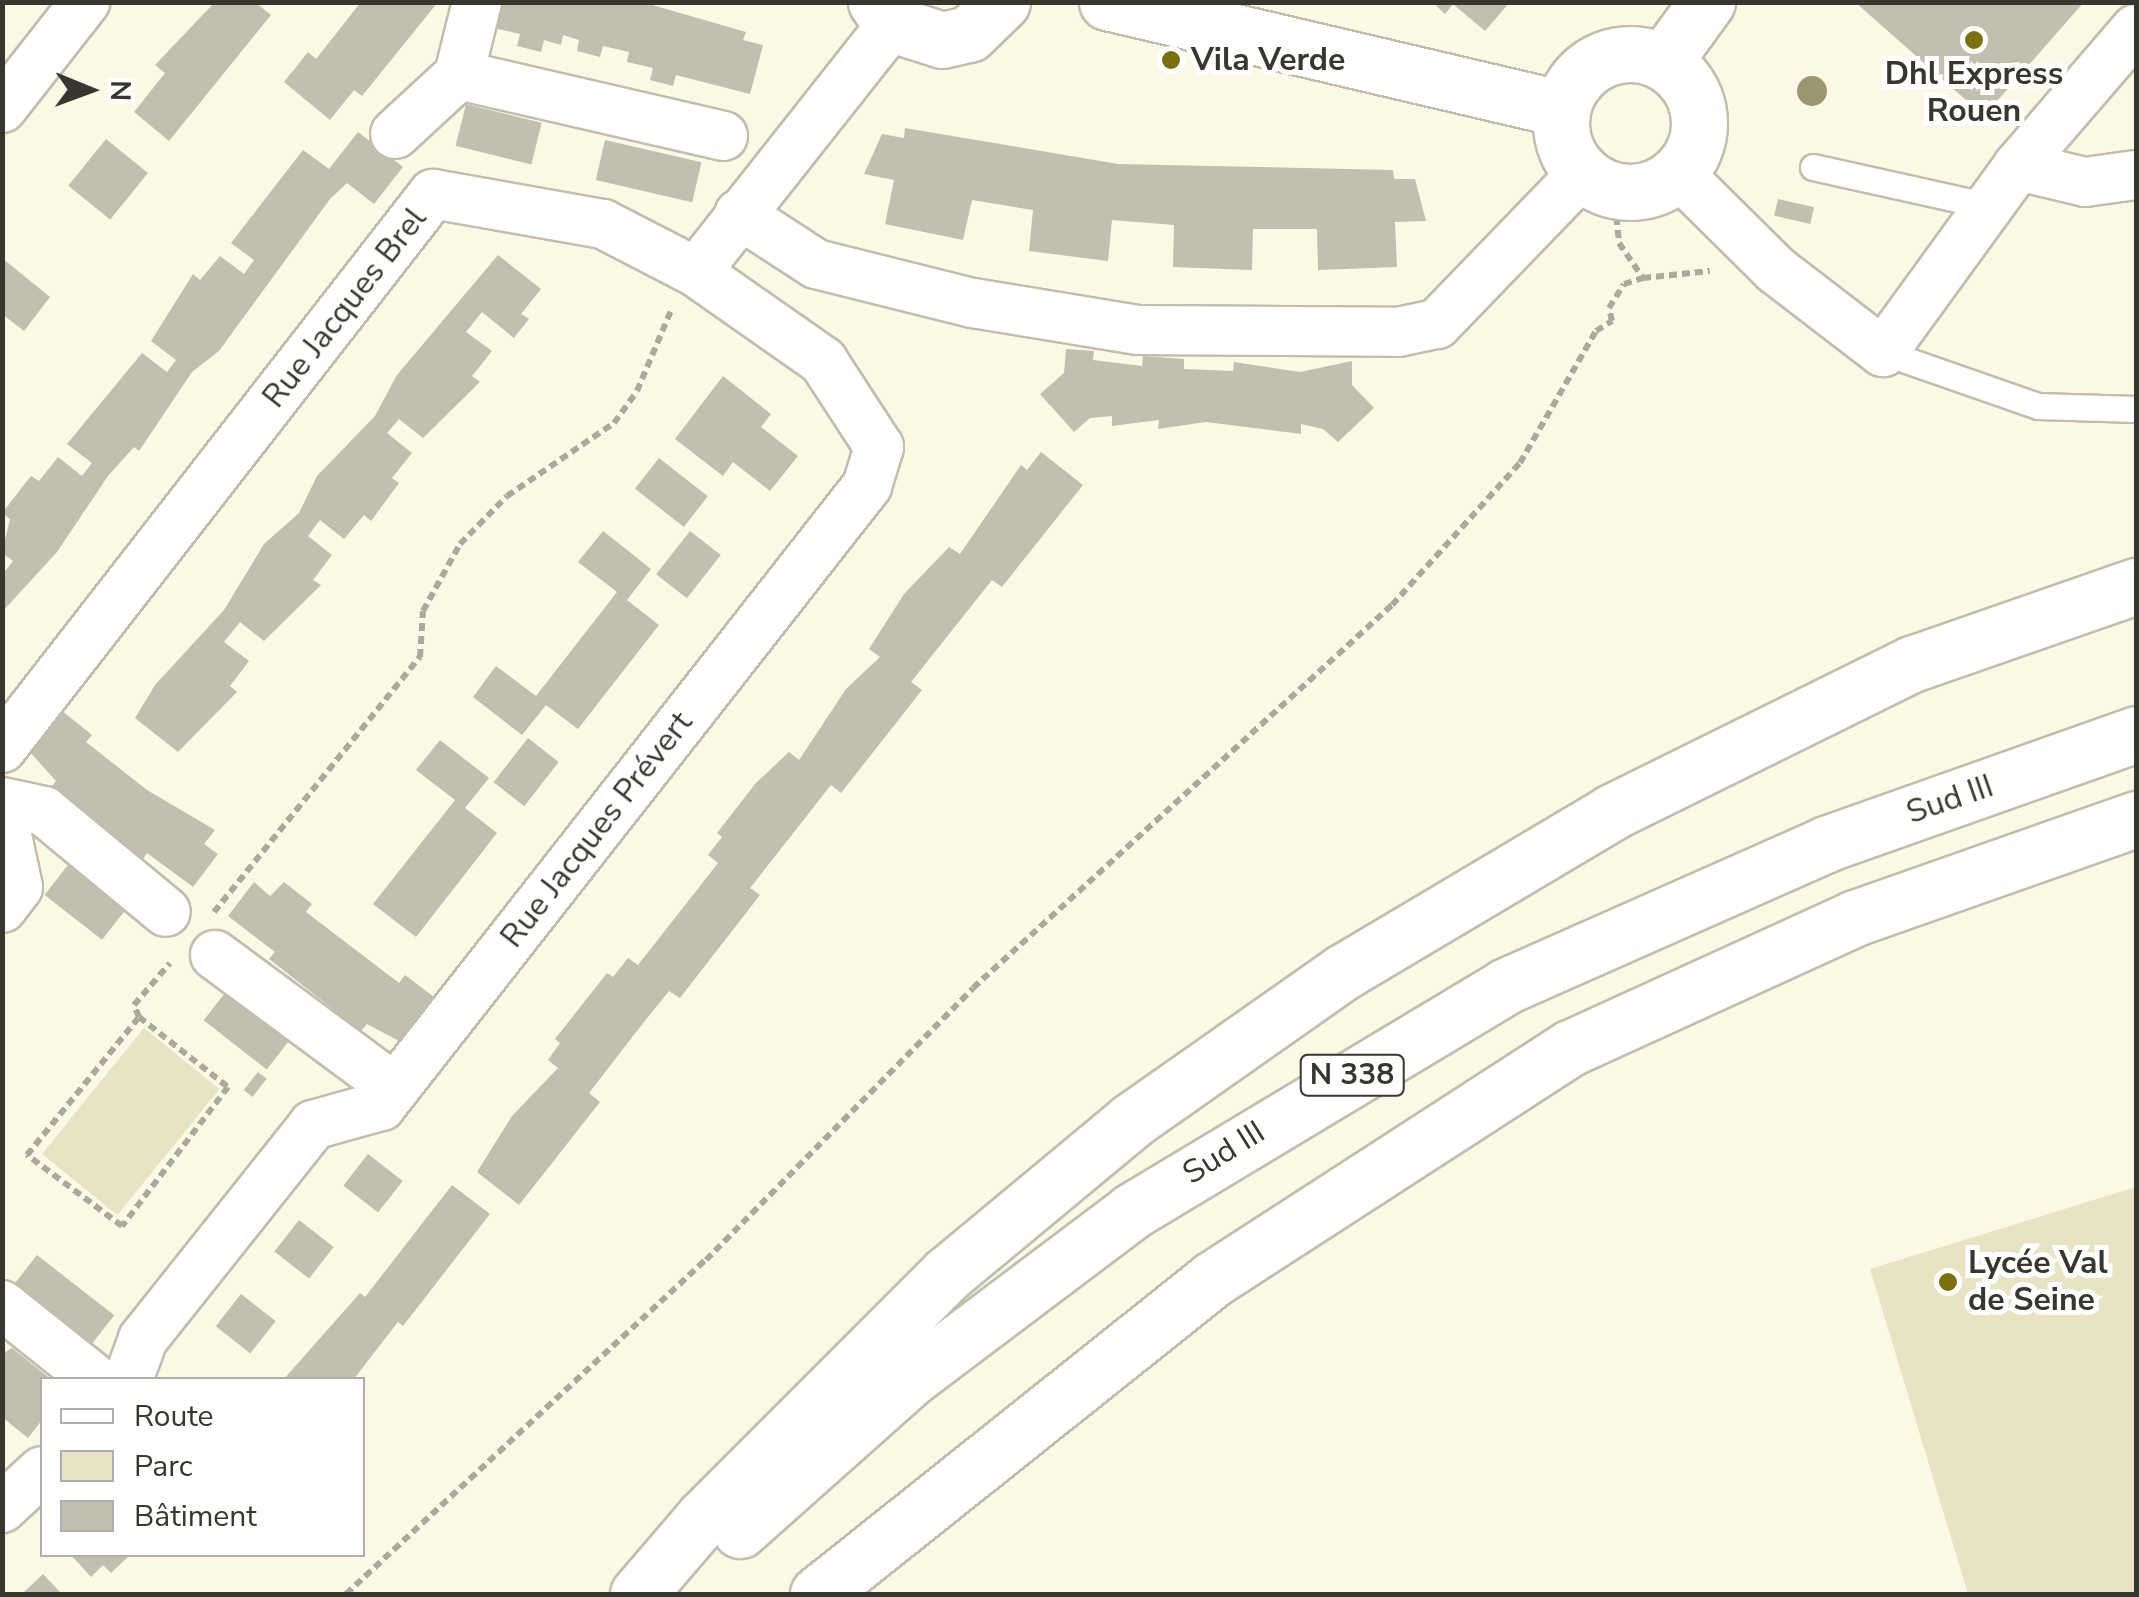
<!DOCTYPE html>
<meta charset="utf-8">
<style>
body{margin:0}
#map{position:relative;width:2139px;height:1597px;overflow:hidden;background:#fbf8e6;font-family:"Nunito Sans",sans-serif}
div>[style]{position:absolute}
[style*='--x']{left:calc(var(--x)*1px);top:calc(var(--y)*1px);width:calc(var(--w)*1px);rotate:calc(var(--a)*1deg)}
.green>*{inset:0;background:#e8e4c3;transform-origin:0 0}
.building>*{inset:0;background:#c1bfad;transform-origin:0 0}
.path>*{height:6px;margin-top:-3px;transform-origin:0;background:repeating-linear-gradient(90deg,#aba99b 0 8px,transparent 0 13px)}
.roads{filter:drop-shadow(2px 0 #c1bead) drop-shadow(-2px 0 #c1bead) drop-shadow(0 2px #c1bead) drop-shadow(0 -2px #c1bead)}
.service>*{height:25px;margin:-12.5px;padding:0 12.5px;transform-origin:12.5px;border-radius:12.5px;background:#fff}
.minor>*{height:48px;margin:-24px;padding:0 24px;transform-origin:24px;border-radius:24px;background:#fff}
.tertiary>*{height:55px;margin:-27.5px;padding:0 27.5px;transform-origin:27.5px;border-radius:27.5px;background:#fff}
.tertiary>.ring{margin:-27.5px;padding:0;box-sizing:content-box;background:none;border:55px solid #fff;border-radius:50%}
.trunk>*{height:55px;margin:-27.5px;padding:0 27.5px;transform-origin:27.5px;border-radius:27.5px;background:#fff}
.trees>*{width:30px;height:30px;margin:-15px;border-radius:50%;background:#9c9772}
.dots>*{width:28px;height:28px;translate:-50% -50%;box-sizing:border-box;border:5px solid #fff;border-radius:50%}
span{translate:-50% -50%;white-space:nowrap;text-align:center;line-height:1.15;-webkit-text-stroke:10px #fff;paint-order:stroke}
.shield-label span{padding:2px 8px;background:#fff;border:2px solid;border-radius:8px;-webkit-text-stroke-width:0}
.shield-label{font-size:30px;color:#37362f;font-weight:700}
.poi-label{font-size:32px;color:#37362f;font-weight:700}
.left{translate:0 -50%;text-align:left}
.street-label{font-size:32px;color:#37362f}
.frame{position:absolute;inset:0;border:5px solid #37362f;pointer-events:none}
.legend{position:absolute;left:40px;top:1377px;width:325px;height:180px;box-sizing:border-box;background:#fff;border:2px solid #afafac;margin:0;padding:12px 18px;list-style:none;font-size:30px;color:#37362f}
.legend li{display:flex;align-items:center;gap:20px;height:50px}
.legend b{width:50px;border:2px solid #afafac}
.north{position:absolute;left:40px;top:40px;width:100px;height:100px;-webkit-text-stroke:8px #fff;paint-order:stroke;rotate:91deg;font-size:28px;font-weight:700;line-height:40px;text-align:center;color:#37362f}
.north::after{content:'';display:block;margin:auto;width:35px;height:45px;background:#37362f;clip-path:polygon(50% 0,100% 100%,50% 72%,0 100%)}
</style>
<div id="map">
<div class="green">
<div style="left:144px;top:1028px;width:97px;height:162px;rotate:39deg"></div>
<div style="clip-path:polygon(2136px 1187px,2136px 1594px,1968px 1594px,1870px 1269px)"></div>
</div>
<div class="building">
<div style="clip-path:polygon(215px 2px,255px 2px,271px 15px,169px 141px,134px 112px,165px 73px,155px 65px)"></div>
<div style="clip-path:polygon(361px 2px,438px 2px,362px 96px,354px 90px,330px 120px,284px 82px,308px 52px,316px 59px)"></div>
<div style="clip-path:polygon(501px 2px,642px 2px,746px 32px,743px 40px,763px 45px,750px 94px,676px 75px,673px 86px,650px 80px,653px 68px,627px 62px,629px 52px,603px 46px,600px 57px,577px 51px,579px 40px,563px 35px,561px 45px,544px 40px,541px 52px,517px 46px,520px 34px,494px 28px)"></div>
<div style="clip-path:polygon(1432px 2px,1510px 2px,1485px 31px,1453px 4px,1445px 14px)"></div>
<div style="clip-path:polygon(1855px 2px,2084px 2px,1984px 116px)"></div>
<div style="left:466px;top:104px;width:78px;height:43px;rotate:14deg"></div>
<div style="clip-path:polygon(905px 128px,1118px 164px,1393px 170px,1394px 179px,1415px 179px,1426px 221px,1395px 222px,1397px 267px,1318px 270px,1317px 229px,1253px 229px,1252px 270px,1173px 267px,1174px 225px,1112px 220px,1108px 261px,1029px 251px,1033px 210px,972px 200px,963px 240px,885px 224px,894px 180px,864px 174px,882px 134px,904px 138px)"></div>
<div style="clip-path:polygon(358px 132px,403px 167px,374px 204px,347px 183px,330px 199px,219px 351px,192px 372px,139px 451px,134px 447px,108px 476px,57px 552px,2px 612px,2px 575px,13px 561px,2px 553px,10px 519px,2px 513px,31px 476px,39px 481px,58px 457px,82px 476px,92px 463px,67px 444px,142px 353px,167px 372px,176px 360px,151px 341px,193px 274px,200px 280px,220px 256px,244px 274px,254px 260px,231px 243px,303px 150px,329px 169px)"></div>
<div style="left:106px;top:139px;width:54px;height:60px;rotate:39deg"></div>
<div style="left:605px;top:140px;width:99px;height:41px;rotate:13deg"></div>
<div style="left:1778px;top:199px;width:37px;height:17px;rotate:13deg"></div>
<div style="clip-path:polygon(498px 255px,541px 289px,521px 314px,529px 319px,514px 338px,482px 312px,466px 332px,492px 351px,472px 376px,480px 382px,423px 438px,399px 419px,387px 433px,412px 453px,392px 478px,399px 483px,371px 521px,364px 515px,344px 539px,320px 520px,308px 536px,332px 555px,313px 580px,321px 585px,264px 641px,240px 622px,224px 642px,249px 661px,230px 686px,237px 692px,178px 752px,135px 718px,155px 685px,224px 610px,264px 544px,299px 513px,317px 476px,375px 416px,397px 375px)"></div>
<div style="clip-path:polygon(2px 258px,50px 297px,24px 331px,2px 314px)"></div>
<div style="clip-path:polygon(1066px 349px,1094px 351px,1093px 360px,1142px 366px,1143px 356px,1184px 359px,1184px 369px,1233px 371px,1234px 362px,1300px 372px,1352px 361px,1352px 385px,1374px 408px,1338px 442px,1323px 429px,1301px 424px,1301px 434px,1206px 422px,1158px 429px,1159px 420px,1112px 426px,1112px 416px,1090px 418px,1074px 432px,1040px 394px,1064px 373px)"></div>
<div style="clip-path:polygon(723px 376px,771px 414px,761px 427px,798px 456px,770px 491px,733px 462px,723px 476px,675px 439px)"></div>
<div style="clip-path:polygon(1041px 452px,1083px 485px,1002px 587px,992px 580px,911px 682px,922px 690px,841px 793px,831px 785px,750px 888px,760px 895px,680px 998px,669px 991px,640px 1027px,589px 1093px,600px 1102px,519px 1205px,477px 1172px,512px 1116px,558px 1068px,548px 1060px,560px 1043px,555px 1039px,607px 973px,613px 977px,628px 958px,638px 965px,718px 863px,708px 855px,722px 837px,717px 833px,755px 784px,789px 752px,799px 760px,846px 689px,880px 657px,869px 649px,904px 594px,949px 547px,960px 554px,1021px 465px,1027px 470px)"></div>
<div style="left:659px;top:458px;width:62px;height:39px;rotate:38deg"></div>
<div style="clip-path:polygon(603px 531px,651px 569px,627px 600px,659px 625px,578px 729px,546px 705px,522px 735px,473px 697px,496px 666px,536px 696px,617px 592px,578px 562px)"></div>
<div style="left:690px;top:531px;width:39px;height:55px;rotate:38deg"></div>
<div style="clip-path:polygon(61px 710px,92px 735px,86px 742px,147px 790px,215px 830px,204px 844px,218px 854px,193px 887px,147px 853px,142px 861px,49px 790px,56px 781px,29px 751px)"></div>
<div style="left:528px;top:738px;width:39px;height:56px;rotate:38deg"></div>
<div style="clip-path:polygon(440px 740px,489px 778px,465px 808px,497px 833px,416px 937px,373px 904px,455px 800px,416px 770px)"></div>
<div style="left:71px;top:861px;width:73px;height:43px;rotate:38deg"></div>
<div style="clip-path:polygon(254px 882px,270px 896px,284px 882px,312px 904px,306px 912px,399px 983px,405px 975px,434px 997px,399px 1041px,367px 1024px,361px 1031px,269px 959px,275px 952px,228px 916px)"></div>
<div style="left:232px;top:984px;width:80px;height:46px;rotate:38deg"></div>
<div style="left:258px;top:1072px;width:11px;height:23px;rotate:38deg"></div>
<div style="left:368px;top:1154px;width:44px;height:40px;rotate:38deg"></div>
<div style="clip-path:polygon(452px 1185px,490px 1214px,403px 1326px,398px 1322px,353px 1380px,283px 1380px,360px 1293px,365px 1297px)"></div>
<div style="left:299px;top:1220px;width:44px;height:40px;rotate:38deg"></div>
<div style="left:37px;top:1255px;width:98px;height:45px;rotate:38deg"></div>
<div style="left:241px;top:1294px;width:44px;height:41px;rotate:38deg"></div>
<div style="clip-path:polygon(12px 1348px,52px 1380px,42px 1380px,42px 1420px,28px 1438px,2px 1417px,2px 1354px)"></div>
<div style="clip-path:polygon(70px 1554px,131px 1554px,111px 1573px,103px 1565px,91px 1577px)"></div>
<div style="clip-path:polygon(43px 1574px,62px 1594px,22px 1594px)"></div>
</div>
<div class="path">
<div style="--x:1615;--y:204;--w:39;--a:84"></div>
<div style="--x:1619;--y:243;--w:42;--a:55.6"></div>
<div style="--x:1643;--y:278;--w:67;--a:-6"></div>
<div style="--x:214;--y:912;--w:328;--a:-51.1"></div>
<div style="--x:420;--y:657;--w:46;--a:-86.3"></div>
<div style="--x:423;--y:611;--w:77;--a:-61.1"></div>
<div style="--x:460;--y:544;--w:67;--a:-45.6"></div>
<div style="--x:507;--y:496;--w:130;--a:-34.3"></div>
<div style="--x:614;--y:423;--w:39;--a:-54"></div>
<div style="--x:637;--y:391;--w:90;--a:-67.1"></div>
<div style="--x:139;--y:1017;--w:113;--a:38.2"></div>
<div style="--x:228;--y:1087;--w:175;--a:127.3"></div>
<div style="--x:122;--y:1226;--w:119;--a:-143.2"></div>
<div style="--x:27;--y:1155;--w:178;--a:-50.9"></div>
<div style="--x:139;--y:1017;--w:13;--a:-113"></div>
<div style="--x:134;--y:1005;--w:55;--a:-49.4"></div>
<div style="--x:346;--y:1594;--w:491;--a:-42.9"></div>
<div style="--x:706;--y:1260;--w:381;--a:-45.5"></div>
<div style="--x:973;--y:988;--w:568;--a:-42.43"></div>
<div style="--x:1392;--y:605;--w:191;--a:-48"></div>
<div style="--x:1520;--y:463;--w:152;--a:-60.1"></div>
<div style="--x:1596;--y:331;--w:19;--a:-32"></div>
<div style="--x:1612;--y:321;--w:13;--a:-103"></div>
<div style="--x:1609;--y:308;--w:28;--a:-58"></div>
<div style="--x:1624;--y:284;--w:20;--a:-18"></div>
</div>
<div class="roads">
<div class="service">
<div style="--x:1813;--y:167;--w:180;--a:12.5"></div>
<div style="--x:1883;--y:352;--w:164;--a:19.2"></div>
<div style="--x:2038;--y:406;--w:98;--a:1.8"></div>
</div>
<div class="minor">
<div style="--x:477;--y:2;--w:75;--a:103.9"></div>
<div style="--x:459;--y:75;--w:271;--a:13"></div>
<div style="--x:2;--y:108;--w:135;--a:-51.9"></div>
<div style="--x:395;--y:134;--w:87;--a:-42.7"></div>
<div style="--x:2018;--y:166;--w:69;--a:13.4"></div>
<div style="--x:2085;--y:182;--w:51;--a:-7.8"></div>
<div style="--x:1678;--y:173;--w:138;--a:44.7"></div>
<div style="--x:1776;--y:270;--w:135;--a:37.5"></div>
<div style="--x:1883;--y:352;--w:230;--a:-54"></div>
<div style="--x:2018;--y:166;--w:181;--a:-49.3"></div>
<div style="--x:739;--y:214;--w:92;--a:33"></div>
<div style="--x:816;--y:264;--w:162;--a:14"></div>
<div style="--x:973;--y:303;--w:167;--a:9.3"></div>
<div style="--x:1138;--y:330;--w:260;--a:0.4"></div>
<div style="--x:1398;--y:332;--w:40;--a:-12"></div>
<div style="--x:1437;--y:324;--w:210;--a:-46"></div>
<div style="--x:2;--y:748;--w:702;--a:-52.12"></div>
<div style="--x:433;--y:194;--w:173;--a:10"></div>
<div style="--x:603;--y:224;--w:105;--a:27.3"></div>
<div style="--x:696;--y:272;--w:316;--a:-51.7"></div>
<div style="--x:2;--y:802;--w:43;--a:12.1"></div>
<div style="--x:44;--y:811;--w:158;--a:39.6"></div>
<div style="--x:2;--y:812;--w:77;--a:78"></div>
<div style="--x:18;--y:887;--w:26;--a:127"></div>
<div style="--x:215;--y:955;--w:224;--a:36.5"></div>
<div style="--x:2;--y:1305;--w:120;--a:38.6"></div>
<div style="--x:128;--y:1380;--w:44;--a:-69.9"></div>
<div style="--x:143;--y:1339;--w:273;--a:-51.5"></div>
<div style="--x:313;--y:1125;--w:71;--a:-15.6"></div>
<div style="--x:381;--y:1106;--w:788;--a:-51.91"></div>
<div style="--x:867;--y:486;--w:41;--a:-72.9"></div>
<div style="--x:879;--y:447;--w:103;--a:-123.1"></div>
<div style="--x:823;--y:361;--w:155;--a:-145"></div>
<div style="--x:2;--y:1508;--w:54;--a:-42.8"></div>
</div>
<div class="tertiary">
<div style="--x:876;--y:2;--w:27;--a:54"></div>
<div style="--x:892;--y:24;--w:52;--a:17.7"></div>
<div style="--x:942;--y:40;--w:28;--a:-13"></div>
<div style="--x:969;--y:34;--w:46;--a:-44.1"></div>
<div style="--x:1107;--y:2;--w:468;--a:13.2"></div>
<div class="ring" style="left:1561px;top:54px;width:83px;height:83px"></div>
<div style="--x:1664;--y:61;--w:73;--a:-53.9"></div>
</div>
<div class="trunk">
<div style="--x:740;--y:1530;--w:230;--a:-41.7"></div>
<div style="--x:912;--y:1377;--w:276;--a:-37"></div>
<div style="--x:1132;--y:1211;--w:436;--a:-31"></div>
<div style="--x:1506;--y:986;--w:350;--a:-23.9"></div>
<div style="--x:1826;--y:844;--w:329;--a:-19.5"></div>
<div style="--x:638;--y:1594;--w:101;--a:-49.4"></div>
<div style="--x:704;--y:1517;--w:344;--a:-45"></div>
<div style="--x:947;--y:1274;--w:239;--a:-39.7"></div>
<div style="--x:1131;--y:1121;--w:259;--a:-35.1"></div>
<div style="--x:1343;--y:972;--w:313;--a:-30.7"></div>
<div style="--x:1612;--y:812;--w:335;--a:-26.3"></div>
<div style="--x:1912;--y:664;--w:237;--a:-19.2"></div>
<div style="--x:818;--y:1594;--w:505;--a:-38.57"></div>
<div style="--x:1213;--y:1279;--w:425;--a:-32.9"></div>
<div style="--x:1570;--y:1048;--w:313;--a:-24.5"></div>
<div style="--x:1855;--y:918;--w:298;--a:-19.4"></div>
</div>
</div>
<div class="trees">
<div style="left:1812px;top:91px"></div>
</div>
<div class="dots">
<div style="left:1974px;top:40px;background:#7c6f0d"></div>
<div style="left:1171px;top:60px;background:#7c6f0d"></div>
<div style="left:1948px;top:1282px;background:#7c6f0d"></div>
</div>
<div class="shield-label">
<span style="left:1352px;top:1075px">N 338</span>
</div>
<div class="poi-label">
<span class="left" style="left:1191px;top:60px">Vila Verde</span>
<span style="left:1974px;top:93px">Dhl Express<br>Rouen</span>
<span class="left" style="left:1968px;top:1282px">Lycée Val<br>de Seine</span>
</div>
<div class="street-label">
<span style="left:345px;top:308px;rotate:-52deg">Rue Jacques Brel</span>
<span style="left:1950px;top:800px;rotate:-19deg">Sud III</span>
<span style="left:597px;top:830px;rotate:-52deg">Rue Jacques Prévert</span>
<span style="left:1224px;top:1153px;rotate:-32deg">Sud III</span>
</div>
<div class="frame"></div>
<ul class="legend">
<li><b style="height:12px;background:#fff"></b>Route</li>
<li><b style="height:28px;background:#e8e4c3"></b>Parc</li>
<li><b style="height:28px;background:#c1bfad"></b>Bâtiment</li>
</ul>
<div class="north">N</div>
</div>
